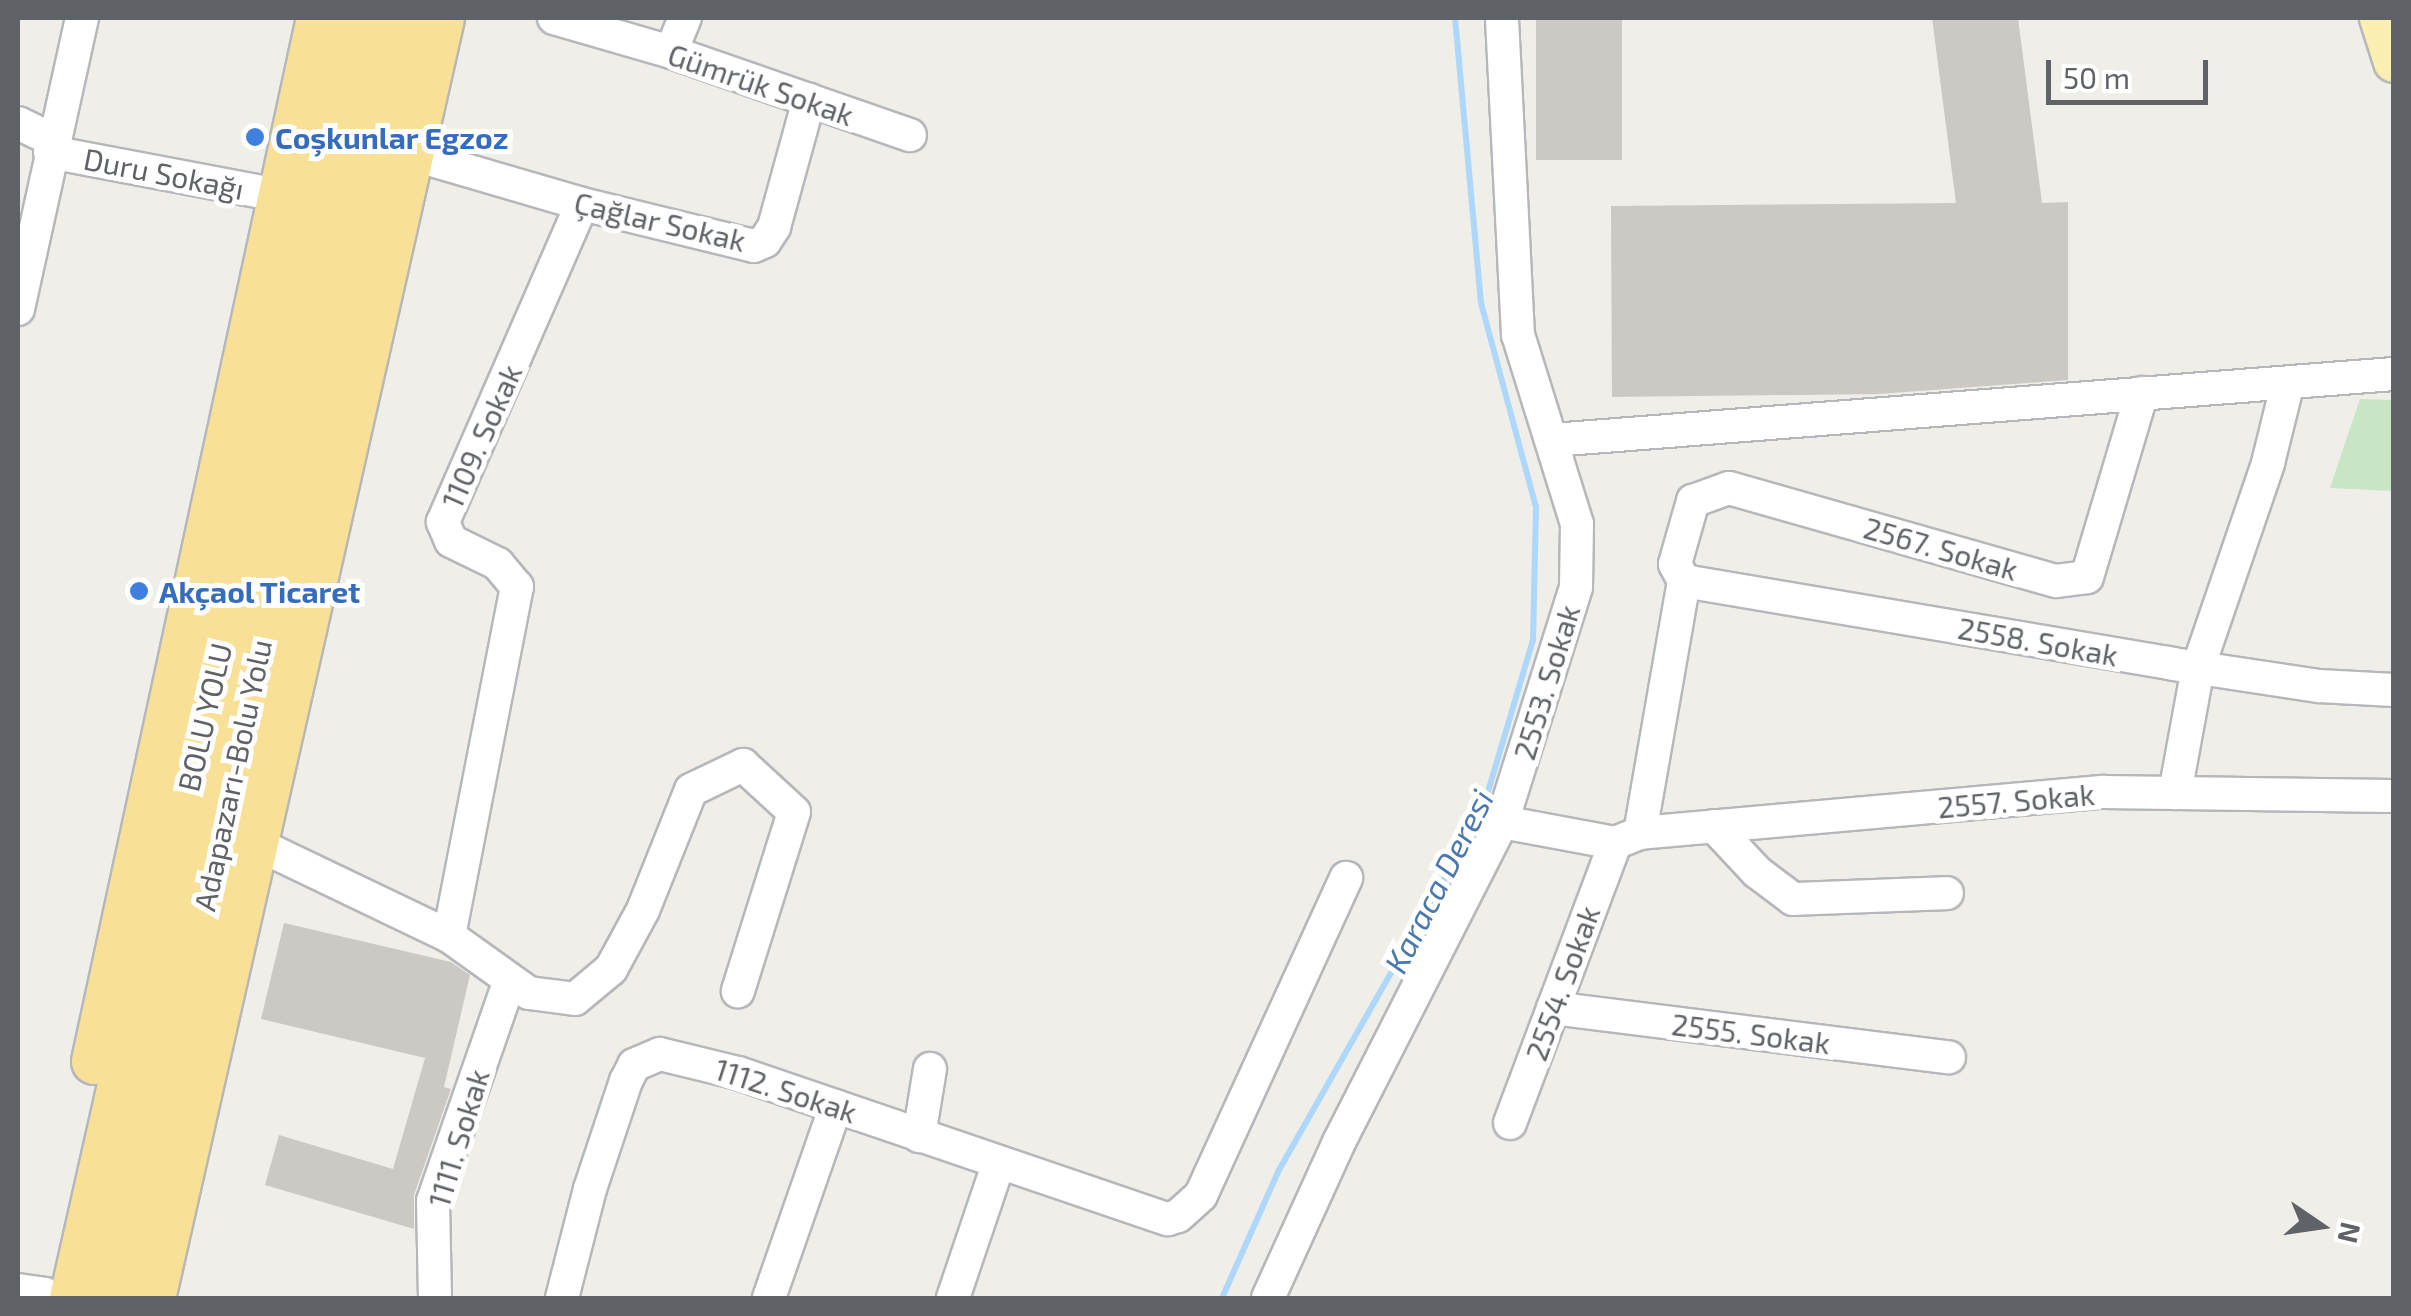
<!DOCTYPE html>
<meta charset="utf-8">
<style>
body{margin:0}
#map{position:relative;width:2411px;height:1316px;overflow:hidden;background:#f0eee8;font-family:"Exo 2",sans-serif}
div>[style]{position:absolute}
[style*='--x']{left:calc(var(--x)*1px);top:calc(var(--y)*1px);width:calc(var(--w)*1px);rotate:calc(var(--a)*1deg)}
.green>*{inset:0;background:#c6e6c6}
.stream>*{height:6px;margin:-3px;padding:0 3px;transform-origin:3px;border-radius:3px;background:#add8fb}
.building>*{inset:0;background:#ccc9c4;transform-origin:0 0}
.roads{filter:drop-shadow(2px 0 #b5b7bb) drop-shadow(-2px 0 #b5b7bb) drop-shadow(0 2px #b5b7bb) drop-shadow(0 -2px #b5b7bb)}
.minor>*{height:32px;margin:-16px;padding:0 16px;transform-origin:16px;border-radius:16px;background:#fff}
.major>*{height:40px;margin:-20px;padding:0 20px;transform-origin:20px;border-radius:20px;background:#fbf0b2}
.highway>*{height:45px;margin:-22.5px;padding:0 22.5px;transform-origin:22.5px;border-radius:22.5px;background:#f8e197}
.dots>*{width:28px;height:28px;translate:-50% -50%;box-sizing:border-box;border:5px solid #fff;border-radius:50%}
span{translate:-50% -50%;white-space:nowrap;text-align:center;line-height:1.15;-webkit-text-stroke:10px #fff;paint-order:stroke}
.street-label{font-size:30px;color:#5f6267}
.shop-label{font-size:30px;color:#366cbe;font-weight:700}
.left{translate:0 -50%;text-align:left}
.water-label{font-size:32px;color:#4978ae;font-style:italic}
.frame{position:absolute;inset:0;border:20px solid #5f6267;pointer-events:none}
.north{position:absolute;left:2271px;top:1176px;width:100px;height:100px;-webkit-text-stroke:8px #fff;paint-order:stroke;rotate:103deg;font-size:28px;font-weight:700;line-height:40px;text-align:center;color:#5f6267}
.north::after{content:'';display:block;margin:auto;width:35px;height:45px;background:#5f6267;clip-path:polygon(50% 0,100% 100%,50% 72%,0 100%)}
.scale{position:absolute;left:2046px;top:60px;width:162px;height:45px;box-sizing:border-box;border:5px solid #5f6267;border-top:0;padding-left:12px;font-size:30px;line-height:35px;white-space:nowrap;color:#5f6267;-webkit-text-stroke:8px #fff;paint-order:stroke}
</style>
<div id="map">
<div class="green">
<div style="clip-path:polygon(2360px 399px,2393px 400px,2393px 491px,2330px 488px)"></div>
</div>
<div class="stream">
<div style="--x:1222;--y:1298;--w:140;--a:-66"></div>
<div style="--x:1279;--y:1170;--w:412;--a:-60.4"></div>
<div style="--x:1482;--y:812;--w:179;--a:-73.5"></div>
<div style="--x:1533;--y:640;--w:133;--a:-88.7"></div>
<div style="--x:1536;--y:507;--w:211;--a:-105.1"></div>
<div style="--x:1481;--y:303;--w:286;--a:-95.2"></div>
</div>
<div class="building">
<div style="left:1536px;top:18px;width:86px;height:142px"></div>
<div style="clip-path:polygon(1932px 18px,2018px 18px,2042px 203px,2068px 202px,2068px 380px,1879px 394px,1612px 397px,1611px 206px,1956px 203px)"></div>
<div style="clip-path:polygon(284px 923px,451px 962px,470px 975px,444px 1087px,451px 1089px,414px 1195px,414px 1229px,265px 1185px,279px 1135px,393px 1169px,425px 1058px,261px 1019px)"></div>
</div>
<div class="roads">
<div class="minor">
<div style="--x:554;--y:18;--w:122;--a:16.2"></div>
<div style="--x:671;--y:52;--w:253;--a:19.2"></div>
<div style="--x:671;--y:52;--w:37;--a:-68"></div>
<div style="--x:18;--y:123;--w:39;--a:26"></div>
<div style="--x:50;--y:152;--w:232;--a:10.7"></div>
<div style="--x:411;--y:154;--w:178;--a:16.3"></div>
<div style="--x:582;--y:204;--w:177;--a:13.7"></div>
<div style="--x:754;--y:246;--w:12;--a:-24"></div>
<div style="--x:765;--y:241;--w:17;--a:-57"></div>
<div style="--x:774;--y:227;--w:132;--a:-74.6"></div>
<div style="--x:18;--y:309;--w:298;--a:-77.6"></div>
<div style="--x:1553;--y:440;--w:844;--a:-4.49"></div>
<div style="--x:1684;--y:581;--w:496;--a:9.6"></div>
<div style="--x:2173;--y:664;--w:148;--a:8.6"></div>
<div style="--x:2319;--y:686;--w:75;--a:3.1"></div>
<div style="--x:1684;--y:581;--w:19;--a:-118"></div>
<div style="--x:1675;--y:564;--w:66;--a:-74.1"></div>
<div style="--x:1693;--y:501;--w:38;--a:-20"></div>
<div style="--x:1729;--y:488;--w:340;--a:15.9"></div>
<div style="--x:2056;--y:581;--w:31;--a:-7"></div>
<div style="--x:2087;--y:577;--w:192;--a:-73.4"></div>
<div style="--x:2175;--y:793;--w:127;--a:-79.6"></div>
<div style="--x:2198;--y:668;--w:217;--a:-71.1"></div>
<div style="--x:2268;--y:463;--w:83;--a:-76.1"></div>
<div style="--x:1502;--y:822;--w:115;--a:10.5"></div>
<div style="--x:1615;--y:843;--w:27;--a:-22"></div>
<div style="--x:1640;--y:833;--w:256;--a:-80.1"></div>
<div style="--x:1714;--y:826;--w:63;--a:46.9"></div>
<div style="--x:1757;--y:872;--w:45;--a:36.9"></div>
<div style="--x:1793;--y:899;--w:154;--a:-2.2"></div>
<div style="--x:1640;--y:833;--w:464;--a:-5.1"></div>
<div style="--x:2102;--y:792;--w:292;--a:0.8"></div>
<div style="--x:257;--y:844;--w:213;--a:25.6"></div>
<div style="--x:449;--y:936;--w:98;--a:35.5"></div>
<div style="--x:529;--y:993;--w:46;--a:7.4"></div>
<div style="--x:575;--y:999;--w:47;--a:-39.8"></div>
<div style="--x:611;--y:969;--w:67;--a:-61.5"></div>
<div style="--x:643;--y:910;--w:129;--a:-68.2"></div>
<div style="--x:691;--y:790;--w:58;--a:-25.7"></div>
<div style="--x:743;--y:765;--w:69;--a:42.7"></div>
<div style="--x:794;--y:812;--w:188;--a:107.4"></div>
<div style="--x:449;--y:936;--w:356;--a:-79"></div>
<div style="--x:517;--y:587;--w:30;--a:-130"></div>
<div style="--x:498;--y:564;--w:52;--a:-153.9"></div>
<div style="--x:451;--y:541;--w:21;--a:-113"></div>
<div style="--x:443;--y:522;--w:347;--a:-66.4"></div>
<div style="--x:1553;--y:1008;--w:399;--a:7.1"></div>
<div style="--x:1510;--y:1123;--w:299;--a:-69.4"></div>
<div style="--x:919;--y:1136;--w:68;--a:-80.7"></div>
<div style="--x:18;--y:1290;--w:27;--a:8"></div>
<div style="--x:435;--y:1298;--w:97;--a:-91.2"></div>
<div style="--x:433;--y:1201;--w:231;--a:-70.8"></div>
<div style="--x:562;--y:1298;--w:113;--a:-75.6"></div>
<div style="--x:590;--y:1189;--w:114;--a:-71.6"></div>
<div style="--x:626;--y:1081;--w:18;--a:-63"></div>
<div style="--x:634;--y:1065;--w:28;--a:-23"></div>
<div style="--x:660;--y:1054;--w:80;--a:13.7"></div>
<div style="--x:738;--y:1073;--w:454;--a:18.8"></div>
<div style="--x:1168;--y:1219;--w:10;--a:-17"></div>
<div style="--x:1178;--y:1216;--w:31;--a:-42"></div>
<div style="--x:1201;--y:1195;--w:349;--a:-65.4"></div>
<div style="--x:769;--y:1298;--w:203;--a:-70.8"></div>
<div style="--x:953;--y:1298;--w:140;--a:-71.3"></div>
<div style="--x:1268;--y:1298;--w:171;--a:-65.5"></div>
<div style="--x:1339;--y:1142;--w:359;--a:-63"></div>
<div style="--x:1502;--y:822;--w:246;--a:-72.5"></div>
<div style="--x:1576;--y:587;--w:63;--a:-89.1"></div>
<div style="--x:1577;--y:524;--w:198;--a:-107.3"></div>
<div style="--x:1518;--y:335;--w:317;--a:-92.9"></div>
</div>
<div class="major">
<div style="--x:2380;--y:18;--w:46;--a:72.3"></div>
</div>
<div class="highway">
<div style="--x:94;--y:1061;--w:1067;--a:-77.83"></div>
<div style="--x:72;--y:1298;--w:1312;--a:-77.32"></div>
<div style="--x:116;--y:1298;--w:1311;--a:-77.49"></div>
<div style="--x:152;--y:1298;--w:1312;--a:-77.28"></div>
</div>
</div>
<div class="dots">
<div style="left:255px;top:137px;background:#3f7fe0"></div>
<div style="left:139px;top:591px;background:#3f7fe0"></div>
</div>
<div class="street-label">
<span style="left:761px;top:84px;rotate:19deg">Gümrük Sokak</span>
<span style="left:164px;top:173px;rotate:11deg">Duru Sokağı</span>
<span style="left:660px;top:221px;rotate:13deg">Çağlar Sokak</span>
<span style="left:481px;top:436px;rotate:-66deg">1109. Sokak</span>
<span style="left:1941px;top:548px;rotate:16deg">2567. Sokak</span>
<span style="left:2038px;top:641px;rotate:10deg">2558. Sokak</span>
<span style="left:1546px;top:682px;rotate:-73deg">2553. Sokak</span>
<span style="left:204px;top:717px;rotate:-77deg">BOLU YOLU</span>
<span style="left:232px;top:775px;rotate:-78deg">Adapazarı-Bolu Yolu</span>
<span style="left:2016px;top:800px;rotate:-5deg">2557. Sokak</span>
<span style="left:1562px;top:983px;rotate:-70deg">2554. Sokak</span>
<span style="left:1751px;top:1033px;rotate:7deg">2555. Sokak</span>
<span style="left:786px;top:1090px;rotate:18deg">1112. Sokak</span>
<span style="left:458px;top:1138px;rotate:-73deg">1111. Sokak</span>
</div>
<div class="shop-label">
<span class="left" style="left:275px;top:137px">Coşkunlar Egzoz</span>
<span class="left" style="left:159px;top:591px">Akçaol Ticaret</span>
</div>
<div class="water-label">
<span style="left:1438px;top:881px;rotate:-63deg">Karaca Deresi</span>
</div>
<div class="frame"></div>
<div class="north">N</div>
<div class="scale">50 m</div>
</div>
